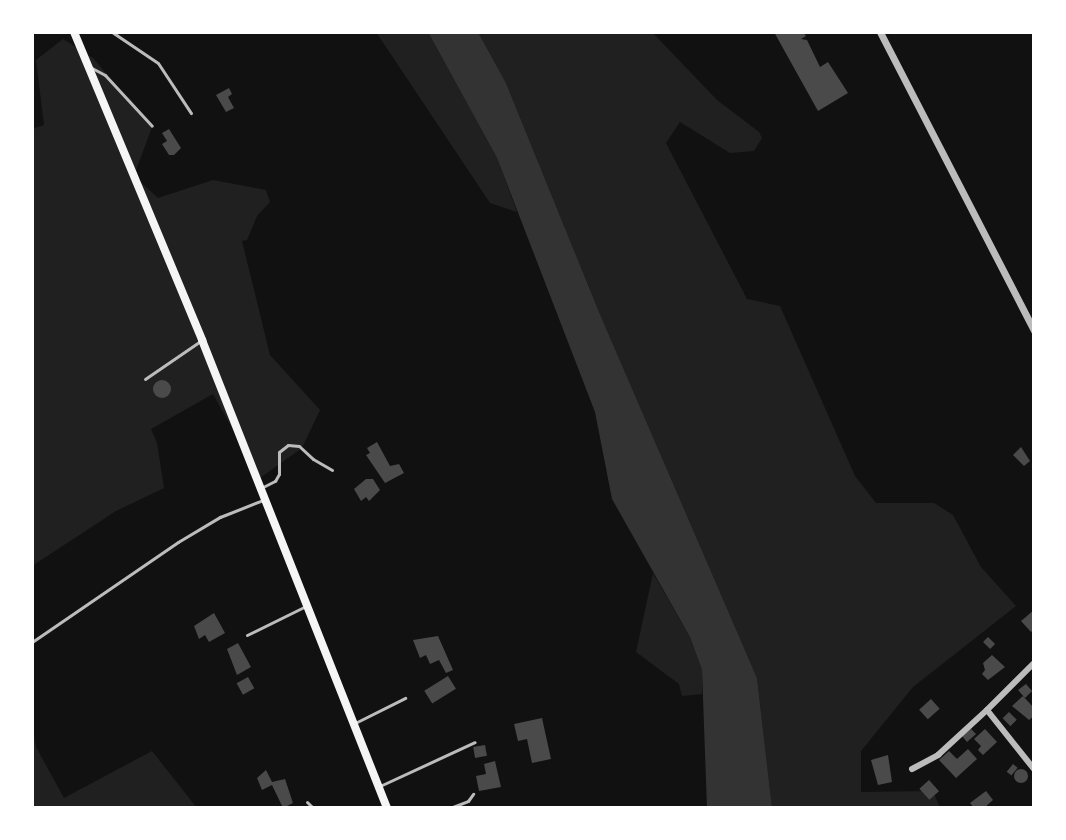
<!DOCTYPE html>
<style>
body{margin:0}
#map{position:relative;width:1066px;height:840px;overflow:hidden;background:#111;font-family:Rubik,sans-serif}
div>[style]{position:absolute}
[style*='--x']{left:calc(var(--x)*1px);top:calc(var(--y)*1px);width:calc(var(--w)*1px);rotate:calc(var(--a)*1deg)}
.green>*{inset:0;background:#202020}
.water>*{inset:0;background:#333}
.building>*{inset:0;background:#4a4a4a;transform-origin:0 0}
.round{border-radius:50%}
.service>*{height:3px;margin:-1.5px;padding:0 1.5px;transform-origin:1.5px;border-radius:1.5px;background:#bcbcbc}
.minor>*{height:6px;margin:-3px;padding:0 3px;transform-origin:3px;border-radius:3px;background:#bcbcbc}
.tertiary>*{height:7px;margin:-3.5px;padding:0 3.5px;transform-origin:3.5px;border-radius:3.5px;background:#bcbcbc}
.secondary>*{height:8px;margin:-4px;padding:0 4px;transform-origin:4px;border-radius:4px;background:#f5f5f5}
span{translate:-50% -50%;white-space:nowrap;text-align:center;line-height:1.15;-webkit-text-stroke:7px #fff;paint-order:stroke}
.frame{position:absolute;inset:0;border:34px solid #fff;pointer-events:none}
</style>
<div id="map">
<div class="green">
<div style="clip-path:polygon(376px 32px,428px 32px,497px 158px,517px 212px,490px 203px)"></div>
<div style="clip-path:polygon(478px 32px,652px 32px,717px 100px,759px 132px,762px 138px,754px 151px,730px 153px,680px 122px,666px 143px,747px 299px,780px 306px,855px 476px,876px 503px,934px 503px,953px 515px,981px 567px,1016px 606px,913px 687px,861px 751px,861px 792px,933px 791px,940px 808px,772px 808px,757px 678px,599px 312px,506px 83px)"></div>
<div style="clip-path:polygon(63px 39px,93px 58px,152px 127px,134px 176px,158px 198px,213px 180px,266px 190px,270px 202px,257px 216px,247px 240px,242px 241px,270px 355px,320px 410px,302px 448px,260px 478px,213px 394px,151px 429px,157px 443px,164px 488px,116px 511px,32px 566px,32px 129px,44px 125px,36px 60px)"></div>
<div style="clip-path:polygon(653px 573px,690px 637px,702px 670px,702px 694px,682px 696px,679px 684px,636px 652px)"></div>
<div style="clip-path:polygon(32px 723px,36px 747px,64px 798px,152px 751px,197px 808px,32px 808px)"></div>
</div>
<div class="water">
<div style="clip-path:polygon(428px 32px,478px 32px,506px 83px,599px 312px,757px 678px,772px 808px,707px 808px,702px 670px,690px 637px,612px 499px,595px 412px,497px 158px)"></div>
</div>
<div class="building">
<div style="clip-path:polygon(774px 32px,803px 32px,806px 36px,801px 39px,807px 40px,820px 67px,828px 62px,848px 93px,818px 111px)"></div>
<div style="clip-path:polygon(229px 88px,232px 94px,228px 97px,234px 108px,226px 112px,216px 95px)"></div>
<div style="clip-path:polygon(169px 129px,181px 148px,174px 155px,169px 155px,162px 144px,167px 141px,162px 133px)"></div>
<div class="round" style="left:153px;top:380px;width:18px;height:18px"></div>
<div style="clip-path:polygon(377px 442px,390px 466px,399px 464px,404px 473px,385px 483px,366px 455px,370px 453px,367px 448px)"></div>
<div style="clip-path:polygon(1021px 447px,1030px 461px,1024px 466px,1013px 455px)"></div>
<div style="clip-path:polygon(366px 479px,373px 479px,380px 490px,369px 501px,366px 497px,361px 501px,354px 489px)"></div>
<div style="clip-path:polygon(1034px 610px,1034px 629px,1031px 632px,1021px 621px)"></div>
<div style="clip-path:polygon(214px 613px,225px 633px,209px 642px,205px 635px,199px 639px,194px 626px)"></div>
<div style="clip-path:polygon(438px 636px,453px 670px,446px 673px,439px 660px,430px 664px,426px 655px,420px 658px,413px 640px)"></div>
<div style="left:988px;top:637px;width:10px;height:7px;rotate:45deg"></div>
<div style="clip-path:polygon(238px 643px,251px 667px,237px 675px,227px 649px)"></div>
<div style="clip-path:polygon(992px 655px,1005px 667px,988px 680px,982px 674px,985px 670px,983px 663px)"></div>
<div style="left:448px;top:676px;width:15px;height:28px;rotate:58deg"></div>
<div style="left:248px;top:677px;width:13px;height:13px;rotate:61deg"></div>
<div style="clip-path:polygon(1026px 684px,1032px 691px,1025px 698px,1018px 690px)"></div>
<div style="clip-path:polygon(1023px 696px,1034px 708px,1034px 716px,1029px 720px,1012px 706px)"></div>
<div style="left:931px;top:699px;width:13px;height:16px;rotate:48deg"></div>
<div style="left:1009px;top:712px;width:11px;height:9px;rotate:45deg"></div>
<div style="clip-path:polygon(542px 718px,551px 759px,532px 763px,527px 739px,518px 741px,514px 724px)"></div>
<div style="clip-path:polygon(971px 729px,976px 734px,967px 742px,962px 736px)"></div>
<div style="clip-path:polygon(985px 729px,997px 742px,983px 755px,978px 750px,981px 746px,974px 739px)"></div>
<div style="left:485px;top:745px;width:11px;height:12px;rotate:80deg"></div>
<div style="clip-path:polygon(968px 749px,977px 759px,956px 778px,939px 760px,949px 751px,957px 759px)"></div>
<div style="clip-path:polygon(888px 755px,892px 782px,878px 785px,871px 760px)"></div>
<div style="clip-path:polygon(495px 761px,501px 787px,479px 791px,476px 776px,486px 774px,484px 764px)"></div>
<div style="left:1013px;top:764px;width:6px;height:10px;rotate:39deg"></div>
<div class="round" style="left:1014px;top:769px;width:14px;height:14px"></div>
<div style="clip-path:polygon(266px 770px,272px 782px,285px 779px,293px 803px,283px 808px,272px 785px,262px 790px,257px 778px)"></div>
<div style="left:929px;top:780px;width:15px;height:13px;rotate:48deg"></div>
<div style="clip-path:polygon(986px 791px,993px 800px,984px 808px,974px 808px,970px 803px)"></div>
</div>
<div class="service">
<div style="--x:112;--y:32;--w:55;--a:34"></div>
<div style="--x:158;--y:63;--w:60;--a:56.6"></div>
<div style="--x:90;--y:67;--w:17;--a:28"></div>
<div style="--x:105;--y:75;--w:69;--a:47.3"></div>
<div style="--x:145;--y:379;--w:65;--a:-34.4"></div>
<div style="--x:261;--y:488;--w:16;--a:-27"></div>
<div style="--x:275;--y:481;--w:8;--a:-60"></div>
<div style="--x:279;--y:474;--w:22;--a:-90"></div>
<div style="--x:279;--y:452;--w:11;--a:-38"></div>
<div style="--x:288;--y:445;--w:11;--a:5"></div>
<div style="--x:299;--y:446;--w:19;--a:43"></div>
<div style="--x:313;--y:459;--w:22;--a:30"></div>
<div style="--x:247;--y:635;--w:64;--a:-26.2"></div>
<div style="--x:32;--y:642;--w:177;--a:-34.4"></div>
<div style="--x:178;--y:542;--w:49;--a:-30.8"></div>
<div style="--x:220;--y:517;--w:46;--a:-21.6"></div>
<div style="--x:357;--y:722;--w:54;--a:-26.6"></div>
<div style="--x:382;--y:785;--w:102;--a:-24.8"></div>
<div style="--x:307;--y:802;--w:8;--a:45"></div>
<div style="--x:450;--y:808;--w:19;--a:-21"></div>
<div style="--x:468;--y:801;--w:9;--a:-54"></div>
</div>
<div class="minor">
<div style="--x:1034;--y:663;--w:66;--a:135"></div>
<div style="--x:987;--y:710;--w:75;--a:51.5"></div>
<div style="--x:912;--y:769;--w:30;--a:-28"></div>
<div style="--x:938;--y:755;--w:67;--a:-42.6"></div>
</div>
<div class="tertiary">
<div style="--x:880;--y:32;--w:336;--a:62.7"></div>
</div>
<div class="secondary">
<div style="--x:74;--y:32;--w:334;--a:67.4"></div>
<div style="--x:202;--y:340;--w:503;--a:68.43"></div>
</div>
<div class="frame"></div>
</div>
